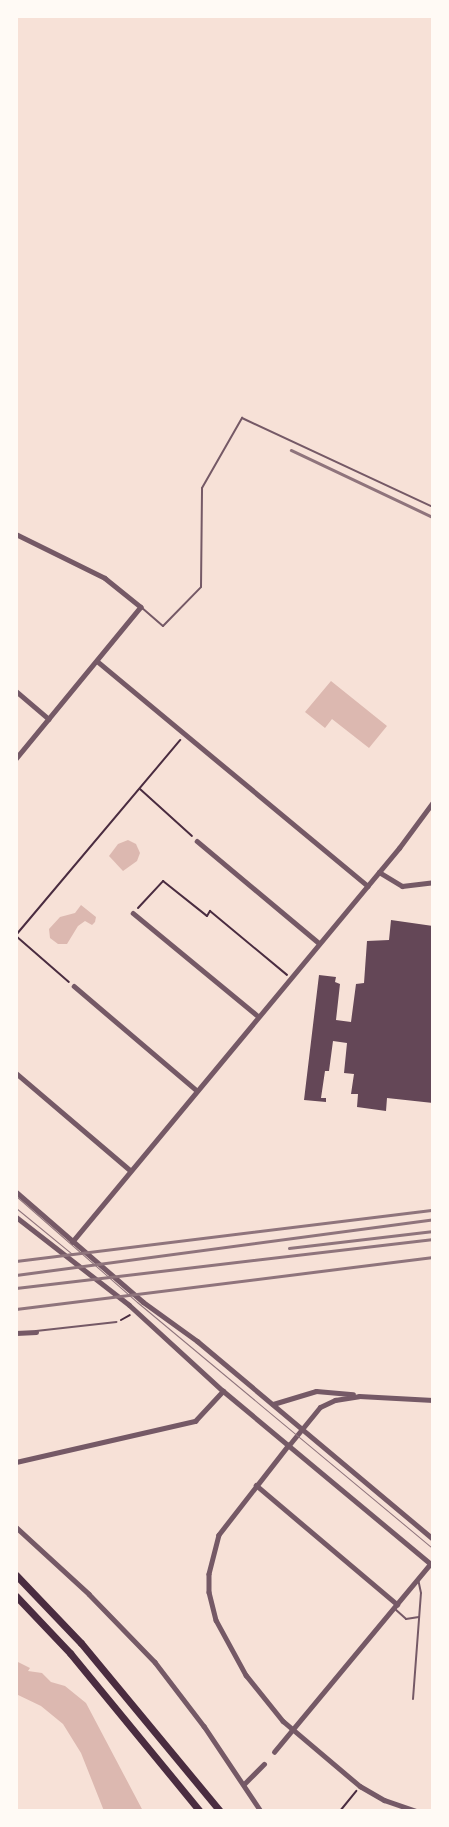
<!DOCTYPE html>
<style>
body{margin:0}
#map{position:relative;width:449px;height:1827px;overflow:hidden;background:#f7e1d7;font-family:"Work Sans",sans-serif}
div>[style]{position:absolute}
[style*='--x']{left:calc(var(--x)*1px);top:calc(var(--y)*1px);width:calc(var(--w)*1px);rotate:calc(var(--a)*1deg)}
.water>*{inset:0;background:#dcb8b0}
.building>*{inset:0;background:#644757}
.path>*{height:2px;margin:-1px;padding:0 1px;transform-origin:1px;border-radius:1px;background:#4a2c40}
.service>*{height:2px;margin:-1px;padding:0 1px;transform-origin:1px;border-radius:1px;background:#755966}
.minor>*{height:4.5px;margin:-2.25px;padding:0 2.25px;transform-origin:2.25px;border-radius:2.25px;background:#755966}
.tertiary>*{height:5px;margin:-2.5px;padding:0 2.5px;transform-origin:2.5px;border-radius:2.5px;background:#755966}
.trunk>*{height:7px;margin:-3.5px;padding:0 3.5px;transform-origin:3.5px;border-radius:3.5px;background:#4a2c40}
.tram>*{height:1px;margin:-0.5px;padding:0 0.5px;transform-origin:0.5px;border-radius:0.5px;background:#8f747c}
.rail>*{height:2.5px;margin:-1.25px;padding:0 1.25px;transform-origin:1.25px;border-radius:1.25px;background:#8f747c}
span{translate:-50% -50%;white-space:nowrap;text-align:center;line-height:1.15;-webkit-text-stroke:4.5px #fffaf5;paint-order:stroke}
.frame{position:absolute;inset:0;border:18px solid #fffaf5;pointer-events:none}
</style>
<div id="map">
<div class="water">
<div style="clip-path:polygon(331px 681px,387px 726px,369px 748px,332px 719px,325px 728px,305px 712px)"></div>
<div style="clip-path:polygon(128px 840px,136px 844px,140px 853px,137px 861px,123px 871px,109px 856px,118px 844px)"></div>
<div style="clip-path:polygon(81px 905px,96px 917px,95px 922px,92px 925px,85px 921px,78px 926px,67px 944px,58px 944px,50px 938px,49px 929px,60px 917px,75px 913px)"></div>
<div style="clip-path:polygon(16px 1661px,30px 1668px,28px 1671px,42px 1673px,51px 1682px,65px 1686px,86px 1703px,143px 1811px,104px 1811px,81px 1753px,63px 1724px,41px 1706px,16px 1694px)"></div>
</div>
<div class="building">
<div style="clip-path:polygon(391px 920px,433px 926px,433px 1103px,387px 1098px,386px 1111px,357px 1107px,358px 1094px,351px 1094px,354px 1074px,344px 1073px,347px 1043px,333px 1041px,329px 1071px,325px 1071px,321px 1098px,326px 1098px,326px 1102px,304px 1100px,319px 975px,336px 977px,335px 982px,340px 984px,336px 1020px,351px 1022px,356px 984px,364px 983px,367px 941px,389px 940px)"></div>
</div>
<div class="path">
<div style="--x:140;--y:789;--w:70;--a:42.1"></div>
<div style="--x:138;--y:908;--w:37;--a:-47"></div>
<div style="--x:163;--y:881;--w:56;--a:38.5"></div>
<div style="--x:207;--y:916;--w:6;--a:-59"></div>
<div style="--x:210;--y:911;--w:100;--a:39.7"></div>
<div style="--x:16;--y:935;--w:255;--a:-49.9"></div>
<div style="--x:16;--y:936;--w:70;--a:41"></div>
<div style="--x:121;--y:1320;--w:10;--a:-29"></div>
<div style="--x:340;--y:1811;--w:26;--a:-51"></div>
</div>
<div class="service">
<div style="--x:141;--y:607;--w:29;--a:41"></div>
<div style="--x:163;--y:626;--w:54;--a:-45.7"></div>
<div style="--x:201;--y:587;--w:99;--a:-89.4"></div>
<div style="--x:202;--y:488;--w:81;--a:-60.3"></div>
<div style="--x:242;--y:418;--w:211;--a:25"></div>
<div style="--x:36;--y:1331;--w:81;--a:-6.4"></div>
<div style="--x:395;--y:1609;--w:15;--a:42"></div>
<div style="--x:406;--y:1619;--w:13;--a:-9"></div>
<div style="--x:413;--y:1699;--w:106;--a:-85.7"></div>
<div style="--x:421;--y:1593;--w:14;--a:-102"></div>
</div>
<div class="minor">
<div style="--x:16;--y:534;--w:99;--a:26.3"></div>
<div style="--x:105;--y:578;--w:46;--a:38.9"></div>
<div style="--x:141;--y:607;--w:197;--a:129.4"></div>
<div style="--x:97;--y:661;--w:352;--a:39.7"></div>
<div style="--x:16;--y:691;--w:43;--a:40.3"></div>
<div style="--x:197;--y:841;--w:159;--a:39.9"></div>
<div style="--x:379;--y:872;--w:27;--a:31"></div>
<div style="--x:402;--y:886;--w:31;--a:-7"></div>
<div style="--x:133;--y:913;--w:162;--a:39.5"></div>
<div style="--x:74;--y:986;--w:160;--a:40.4"></div>
<div style="--x:16;--y:1073;--w:150;--a:40.4"></div>
<div style="--x:72;--y:1242;--w:512;--a:-50.31"></div>
<div style="--x:399;--y:848;--w:57;--a:-53.5"></div>
<div style="--x:16;--y:1333;--w:20;--a:-3"></div>
<div style="--x:289;--y:1445;--w:114;--a:127.9"></div>
<div style="--x:219;--y:1535;--w:40;--a:104.4"></div>
<div style="--x:209;--y:1574;--w:18;--a:90"></div>
<div style="--x:209;--y:1592;--w:29;--a:76"></div>
<div style="--x:216;--y:1620;--w:63;--a:61.4"></div>
<div style="--x:246;--y:1675;--w:59;--a:51.2"></div>
<div style="--x:283;--y:1721;--w:101;--a:40.2"></div>
<div style="--x:360;--y:1786;--w:28;--a:30"></div>
<div style="--x:384;--y:1800;--w:34;--a:19"></div>
<div style="--x:16;--y:1462;--w:184;--a:-12.9"></div>
<div style="--x:195;--y:1421;--w:41;--a:-47"></div>
<div style="--x:256;--y:1485;--w:185;--a:40.2"></div>
<div style="--x:16;--y:1527;--w:99;--a:42.5"></div>
<div style="--x:89;--y:1594;--w:95;--a:45.9"></div>
<div style="--x:155;--y:1662;--w:81;--a:52.6"></div>
<div style="--x:204;--y:1726;--w:102;--a:56.2"></div>
<div style="--x:274;--y:1752;--w:244;--a:-50.3"></div>
<div style="--x:244;--y:1784;--w:28;--a:-45"></div>
</div>
<div class="tertiary">
<div style="--x:16;--y:1192;--w:168;--a:40.9"></div>
<div style="--x:143;--y:1302;--w:67;--a:35.8"></div>
<div style="--x:197;--y:1341;--w:308;--a:40"></div>
<div style="--x:16;--y:1217;--w:143;--a:37.9"></div>
<div style="--x:129;--y:1305;--w:127;--a:42.5"></div>
<div style="--x:223;--y:1391;--w:273;--a:39.8"></div>
<div style="--x:273;--y:1404;--w:45;--a:-16.8"></div>
<div style="--x:316;--y:1391;--w:37;--a:5"></div>
<div style="--x:289;--y:1445;--w:49;--a:-50.8"></div>
<div style="--x:320;--y:1407;--w:17;--a:-25"></div>
<div style="--x:335;--y:1400;--w:24;--a:-9"></div>
<div style="--x:359;--y:1396;--w:74;--a:3.1"></div>
</div>
<div class="trunk">
<div style="--x:16;--y:1575;--w:94;--a:46.3"></div>
<div style="--x:81;--y:1643;--w:218;--a:50.4"></div>
<div style="--x:16;--y:1596;--w:79;--a:46.5"></div>
<div style="--x:70;--y:1653;--w:205;--a:50.6"></div>
</div>
<div class="tram">
<div style="--x:16;--y:1196;--w:161;--a:41.2"></div>
<div style="--x:137;--y:1302;--w:386;--a:39.8"></div>
<div style="--x:16;--y:1208;--w:72;--a:39.4"></div>
</div>
<div class="rail">
<div style="--x:291;--y:450;--w:157;--a:25.3"></div>
<div style="--x:289;--y:1248;--w:145;--a:-6.7"></div>
<div style="--x:16;--y:1261;--w:420;--a:-7"></div>
<div style="--x:16;--y:1275;--w:421;--a:-7.6"></div>
<div style="--x:16;--y:1288;--w:420;--a:-6.7"></div>
<div style="--x:16;--y:1309;--w:420;--a:-7.1"></div>
</div>
<div class="frame"></div>
</div>
